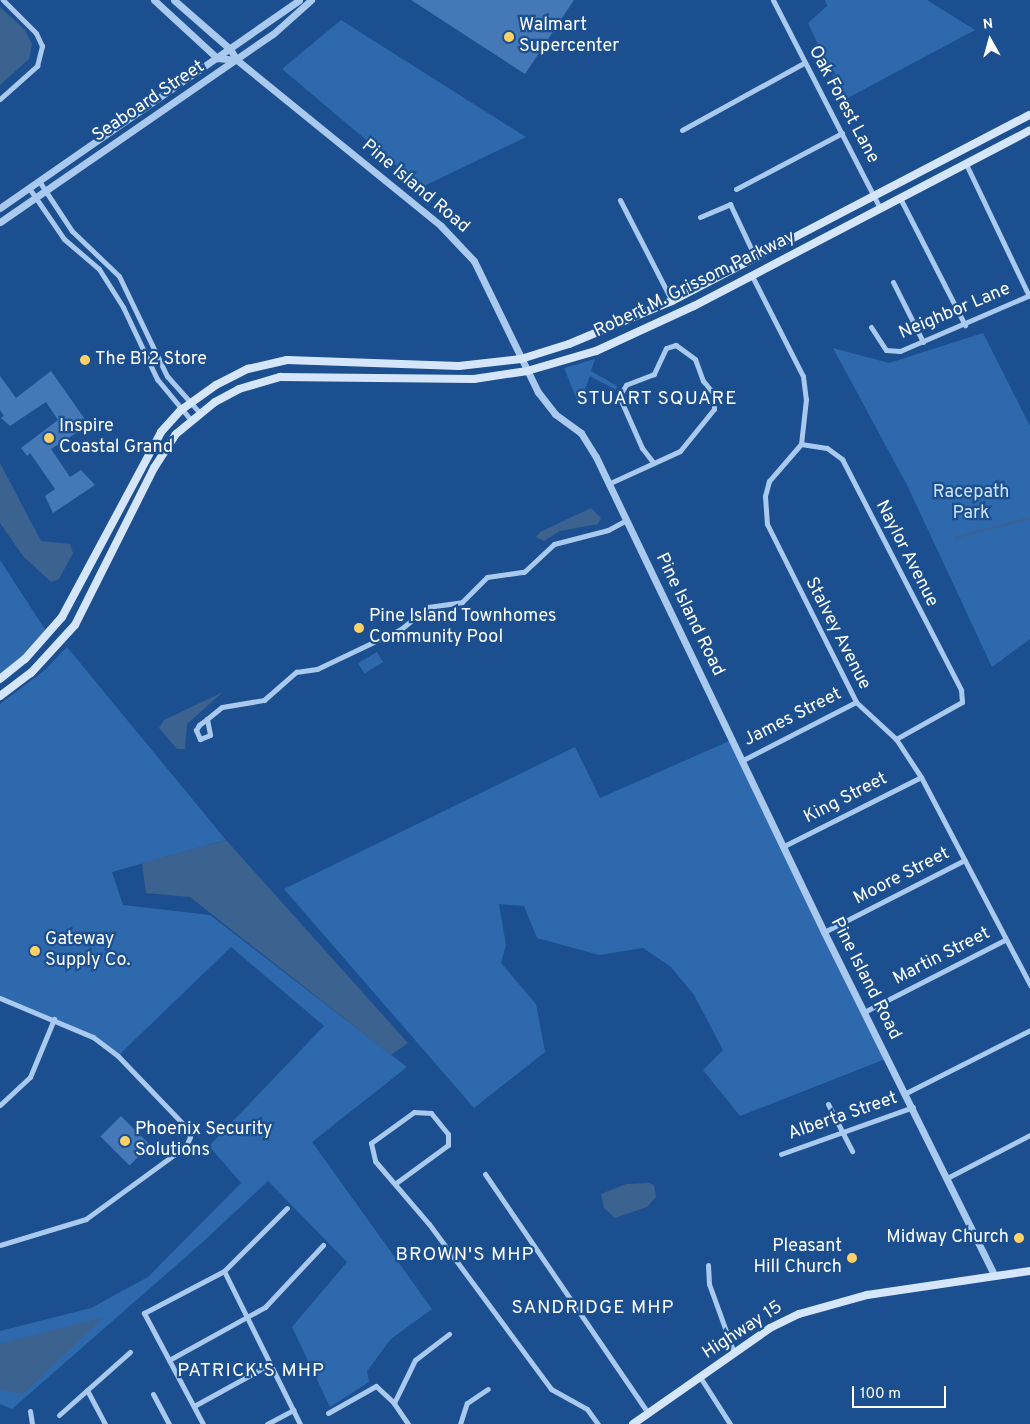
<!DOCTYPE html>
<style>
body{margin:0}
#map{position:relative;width:1030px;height:1424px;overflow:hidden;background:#1b4f8f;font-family:Overpass,sans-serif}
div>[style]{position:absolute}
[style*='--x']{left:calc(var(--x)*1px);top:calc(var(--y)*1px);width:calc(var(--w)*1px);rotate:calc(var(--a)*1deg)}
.green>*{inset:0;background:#2e69ad;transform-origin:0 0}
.water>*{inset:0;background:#3c6290}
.stream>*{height:2px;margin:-1px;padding:0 1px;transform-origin:1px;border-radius:1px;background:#3c6290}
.building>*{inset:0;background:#4478b7;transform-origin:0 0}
.minor>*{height:5px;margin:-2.5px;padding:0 2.5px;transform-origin:2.5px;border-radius:2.5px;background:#a9c9ee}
.tertiary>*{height:7px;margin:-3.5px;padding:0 3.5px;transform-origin:3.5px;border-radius:3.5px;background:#a9c9ee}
.secondary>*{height:8px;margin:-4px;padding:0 4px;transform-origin:4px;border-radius:4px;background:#d6e6fa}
.dots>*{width:14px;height:14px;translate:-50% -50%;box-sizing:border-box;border:2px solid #1b4f8f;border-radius:50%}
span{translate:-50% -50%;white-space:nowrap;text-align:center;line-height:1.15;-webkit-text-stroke:4.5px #1b4f8f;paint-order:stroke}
.poi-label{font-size:18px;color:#fff}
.left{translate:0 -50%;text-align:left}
.right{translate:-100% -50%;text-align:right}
.street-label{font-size:18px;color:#fff}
.park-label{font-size:18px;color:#cfe3fa}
.neighbourhood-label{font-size:19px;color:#fff;letter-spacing:1px}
.north{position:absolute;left:965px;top:15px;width:50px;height:50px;-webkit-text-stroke:4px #1b4f8f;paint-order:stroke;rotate:353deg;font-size:14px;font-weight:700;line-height:20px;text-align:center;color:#fff}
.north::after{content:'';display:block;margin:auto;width:18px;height:22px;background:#fff;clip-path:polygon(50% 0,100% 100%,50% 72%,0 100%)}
.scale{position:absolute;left:852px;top:1386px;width:94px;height:22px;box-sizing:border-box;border:2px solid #fff;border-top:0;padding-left:6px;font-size:15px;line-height:18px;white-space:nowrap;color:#fff;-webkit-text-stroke:4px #1b4f8f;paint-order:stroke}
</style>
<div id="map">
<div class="green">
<div style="clip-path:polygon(825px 0,927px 0,975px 30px,844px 100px,808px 23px,827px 6px)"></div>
<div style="clip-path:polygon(341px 20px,526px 137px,422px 187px,282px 69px)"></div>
<div style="clip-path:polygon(983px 333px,1030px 426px,1030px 639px,992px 667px,908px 487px,833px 348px,889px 363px)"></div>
<div style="clip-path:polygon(595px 359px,591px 371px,617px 386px,616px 390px,590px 376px,579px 405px,564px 368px)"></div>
<div style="clip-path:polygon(0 560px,48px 634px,0 676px)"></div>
<div style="clip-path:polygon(67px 647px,226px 840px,112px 872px,123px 905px,210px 915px,407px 1067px,312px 1142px,432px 1309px,391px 1339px,367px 1371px,369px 1382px,330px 1407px,292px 1327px,347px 1262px,268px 1181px,204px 1241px,12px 1409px,0 1404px,0 1331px,91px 1308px,148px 1277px,241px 1183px,209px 1146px,324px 1026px,231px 947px,118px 1056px,93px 1037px,0 998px,0 704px,45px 670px)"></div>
<div style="left:377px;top:652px;width:12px;height:22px;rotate:59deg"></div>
<div style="clip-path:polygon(734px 739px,888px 1058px,740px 1116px,703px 1070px,723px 1050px,694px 995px,671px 967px,643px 948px,599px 955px,537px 938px,524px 906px,499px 904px,506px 945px,501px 963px,536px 1004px,545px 1052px,474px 1108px,284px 889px,575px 747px,600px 798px)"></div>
</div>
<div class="water">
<div style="clip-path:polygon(0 7px,25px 30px,32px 44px,29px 59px,0 85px)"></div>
<div style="clip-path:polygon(0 463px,41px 541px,70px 544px,73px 553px,59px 579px,51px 582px,23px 556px,0 523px)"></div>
<div style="clip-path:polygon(591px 508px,601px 518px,598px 524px,560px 531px,544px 541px,536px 537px,540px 532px)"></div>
<div style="clip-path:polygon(223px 692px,187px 724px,185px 749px,177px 749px,159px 728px,164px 720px)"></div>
<div style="clip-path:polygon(226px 840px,408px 1043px,391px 1055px,190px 897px,146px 893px,142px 863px)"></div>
<div style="clip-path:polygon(649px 1183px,654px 1185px,656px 1197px,647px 1207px,615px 1218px,604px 1208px,601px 1194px,626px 1184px)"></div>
<div style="clip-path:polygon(104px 1317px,23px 1394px,0 1390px,0 1344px)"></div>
</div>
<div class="stream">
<div style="--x:955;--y:538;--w:78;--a:-14.9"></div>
</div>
<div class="building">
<div style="clip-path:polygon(411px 0,574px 0,525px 74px)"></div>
<div style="clip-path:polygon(51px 371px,89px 425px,51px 449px,70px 477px,81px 470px,95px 485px,53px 513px,45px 496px,55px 489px,30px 453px,27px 456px,21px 448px,58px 420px,46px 402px,10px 426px,1px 418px,4px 416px,0 410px,0 376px,16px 398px)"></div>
<div style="left:121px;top:1116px;width:41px;height:29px;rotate:45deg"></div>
</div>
<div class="minor">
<div style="--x:773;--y:0;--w:234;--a:62.8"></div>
<div style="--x:0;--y:99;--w:50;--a:-41.7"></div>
<div style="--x:37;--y:66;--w:21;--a:-76"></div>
<div style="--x:42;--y:46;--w:14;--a:-115"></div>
<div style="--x:36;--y:33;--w:47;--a:-135"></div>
<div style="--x:682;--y:130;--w:139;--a:-28.8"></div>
<div style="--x:966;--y:164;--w:146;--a:64.5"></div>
<div style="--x:39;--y:181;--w:60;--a:56.6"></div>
<div style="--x:72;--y:231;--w:65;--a:43.8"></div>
<div style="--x:119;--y:276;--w:111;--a:64.4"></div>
<div style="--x:167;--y:376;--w:50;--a:48.3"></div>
<div style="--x:29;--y:188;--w:62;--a:55.5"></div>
<div style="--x:64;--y:239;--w:46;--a:40.6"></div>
<div style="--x:99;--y:269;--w:45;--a:57.7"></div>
<div style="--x:123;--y:307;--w:80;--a:64.7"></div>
<div style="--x:157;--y:379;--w:53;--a:50.3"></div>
<div style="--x:736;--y:189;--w:120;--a:-27.8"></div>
<div style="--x:900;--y:198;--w:143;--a:62.9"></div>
<div style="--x:620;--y:200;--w:114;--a:62.8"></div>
<div style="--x:700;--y:217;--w:33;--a:-23"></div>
<div style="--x:730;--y:204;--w:59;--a:64.7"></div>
<div style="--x:752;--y:276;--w:112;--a:63"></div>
<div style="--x:803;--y:376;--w:23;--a:83"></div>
<div style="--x:806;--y:399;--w:45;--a:96.3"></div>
<div style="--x:801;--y:444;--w:49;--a:130.9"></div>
<div style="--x:769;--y:481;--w:16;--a:105"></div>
<div style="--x:765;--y:496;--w:28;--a:86"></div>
<div style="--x:767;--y:524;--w:199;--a:63.4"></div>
<div style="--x:856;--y:702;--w:54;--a:42.8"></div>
<div style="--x:896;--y:739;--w:45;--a:56.7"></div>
<div style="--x:921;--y:777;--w:235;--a:62.3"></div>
<div style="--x:893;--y:282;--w:67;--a:63.4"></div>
<div style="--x:871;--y:327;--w:27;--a:57"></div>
<div style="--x:886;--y:350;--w:14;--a:4"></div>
<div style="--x:900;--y:351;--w:142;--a:-23.3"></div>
<div style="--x:801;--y:444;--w:26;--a:9"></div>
<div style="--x:827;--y:448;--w:19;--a:36"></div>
<div style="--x:842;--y:459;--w:260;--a:62.7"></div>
<div style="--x:961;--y:690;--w:12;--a:85"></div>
<div style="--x:962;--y:702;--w:76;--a:150.7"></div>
<div style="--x:608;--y:484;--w:79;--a:-24.6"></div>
<div style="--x:680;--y:451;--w:54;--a:-51"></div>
<div style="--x:714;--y:409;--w:15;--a:-90"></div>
<div style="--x:714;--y:394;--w:17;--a:-130"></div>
<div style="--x:703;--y:381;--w:23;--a:-110"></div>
<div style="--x:695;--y:359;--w:24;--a:-144"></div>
<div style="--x:676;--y:345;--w:10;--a:163"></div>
<div style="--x:666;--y:348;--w:29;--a:115"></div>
<div style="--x:654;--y:374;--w:30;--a:159"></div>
<div style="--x:626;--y:385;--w:13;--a:122"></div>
<div style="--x:619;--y:396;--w:57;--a:66.1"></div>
<div style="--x:642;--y:448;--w:18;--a:52"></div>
<div style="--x:207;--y:719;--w:16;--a:79"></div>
<div style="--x:210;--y:735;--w:11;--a:158"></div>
<div style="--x:200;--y:739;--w:10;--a:-114"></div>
<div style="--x:196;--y:730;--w:6;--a:-59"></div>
<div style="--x:199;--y:725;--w:10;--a:-37"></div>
<div style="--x:207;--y:719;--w:19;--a:-39"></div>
<div style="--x:222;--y:707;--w:43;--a:-9.5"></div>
<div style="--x:264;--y:700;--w:43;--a:-41.2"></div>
<div style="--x:296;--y:672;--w:21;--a:-8"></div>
<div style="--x:317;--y:669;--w:93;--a:-25.5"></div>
<div style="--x:401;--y:629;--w:35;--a:-39"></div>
<div style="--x:428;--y:607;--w:34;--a:-8"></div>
<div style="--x:462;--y:602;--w:35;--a:-45"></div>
<div style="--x:487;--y:577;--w:37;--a:-8"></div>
<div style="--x:524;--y:572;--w:41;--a:-43"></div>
<div style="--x:554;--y:544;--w:56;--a:-14.5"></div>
<div style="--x:608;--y:530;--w:19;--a:-28"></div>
<div style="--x:743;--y:760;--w:127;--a:-27.2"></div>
<div style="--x:784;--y:846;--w:153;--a:-26.7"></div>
<div style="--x:824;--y:932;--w:158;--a:-27.1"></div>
<div style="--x:0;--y:998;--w:101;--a:22.8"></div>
<div style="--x:93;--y:1037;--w:31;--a:37"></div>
<div style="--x:118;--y:1056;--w:100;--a:46.2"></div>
<div style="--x:187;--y:1128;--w:9;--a:72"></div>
<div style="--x:190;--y:1137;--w:10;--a:114"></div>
<div style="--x:186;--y:1146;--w:124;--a:143.9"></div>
<div style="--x:86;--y:1219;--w:90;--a:163.2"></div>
<div style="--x:864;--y:1012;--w:158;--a:-27.1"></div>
<div style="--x:906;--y:1093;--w:139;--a:-26.9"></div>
<div style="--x:828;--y:1104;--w:53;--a:62.9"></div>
<div style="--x:0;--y:1105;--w:41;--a:-43"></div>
<div style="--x:30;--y:1077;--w:63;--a:-67.5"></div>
<div style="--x:781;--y:1154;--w:140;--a:-19.6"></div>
<div style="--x:485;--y:1174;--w:289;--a:55.7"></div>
<div style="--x:947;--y:1178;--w:93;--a:-27.4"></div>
<div style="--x:396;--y:1183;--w:64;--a:-36.2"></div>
<div style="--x:448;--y:1145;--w:11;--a:-90"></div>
<div style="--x:448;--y:1134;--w:27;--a:-129"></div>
<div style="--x:431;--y:1113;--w:17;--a:-177"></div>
<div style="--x:414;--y:1112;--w:53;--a:144.2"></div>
<div style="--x:371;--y:1143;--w:18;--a:77"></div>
<div style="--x:375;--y:1161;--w:83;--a:49.4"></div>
<div style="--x:429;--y:1224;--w:205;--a:53.5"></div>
<div style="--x:551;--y:1389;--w:41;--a:29.1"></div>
<div style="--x:587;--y:1409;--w:19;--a:54"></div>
<div style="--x:708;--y:1265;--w:19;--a:87"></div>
<div style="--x:709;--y:1284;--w:73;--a:70.1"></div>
<div style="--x:224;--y:1271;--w:171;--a:63.6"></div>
<div style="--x:169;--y:1360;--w:110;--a:-28.9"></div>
<div style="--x:265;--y:1307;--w:85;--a:-46.9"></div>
<div style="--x:700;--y:1377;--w:56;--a:57.4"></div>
<div style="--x:87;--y:1390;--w:38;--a:62"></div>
<div style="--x:153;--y:1394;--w:34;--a:62"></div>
<div style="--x:194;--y:1406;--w:87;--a:-28.9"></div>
<div style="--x:30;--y:1411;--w:13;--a:81"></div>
<div style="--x:328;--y:1413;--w:55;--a:-29.4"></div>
<div style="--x:376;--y:1386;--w:25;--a:43"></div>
<div style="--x:59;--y:1415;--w:95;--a:-41.6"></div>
<div style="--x:203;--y:1424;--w:126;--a:-118"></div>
<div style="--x:144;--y:1313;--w:90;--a:-27.7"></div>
<div style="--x:224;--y:1271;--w:89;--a:-45"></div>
<div style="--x:267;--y:1424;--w:30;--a:-28"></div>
<div style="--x:408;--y:1424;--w:25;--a:-124"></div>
<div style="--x:394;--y:1403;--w:48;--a:-64"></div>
<div style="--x:415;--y:1360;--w:43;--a:-37.4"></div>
<div style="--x:460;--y:1424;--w:22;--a:-72"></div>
<div style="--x:467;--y:1403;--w:25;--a:-34"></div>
</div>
<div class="tertiary">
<div style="--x:154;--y:0;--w:86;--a:42.6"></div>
<div style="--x:217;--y:58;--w:20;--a:6"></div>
<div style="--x:174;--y:0;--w:74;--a:41.2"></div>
<div style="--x:230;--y:49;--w:13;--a:58"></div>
<div style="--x:237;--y:60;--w:263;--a:39.1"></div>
<div style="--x:441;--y:226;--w:48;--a:46.7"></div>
<div style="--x:474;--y:261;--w:146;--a:64"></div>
<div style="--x:538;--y:392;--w:28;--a:52"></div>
<div style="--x:555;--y:414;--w:32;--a:36"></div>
<div style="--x:581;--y:433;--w:28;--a:58"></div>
<div style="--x:596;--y:457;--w:527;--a:64.36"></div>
<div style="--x:824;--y:932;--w:384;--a:63.6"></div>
<div style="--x:0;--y:208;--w:364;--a:-34.8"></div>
<div style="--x:0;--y:222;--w:331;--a:-34.6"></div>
<div style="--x:273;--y:34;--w:51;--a:-41.8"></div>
</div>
<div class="secondary">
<div style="--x:0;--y:679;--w:32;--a:-39"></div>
<div style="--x:25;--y:659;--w:56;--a:-48.6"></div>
<div style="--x:62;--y:617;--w:210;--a:-61.8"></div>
<div style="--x:161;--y:432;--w:30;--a:-48"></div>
<div style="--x:181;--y:410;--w:43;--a:-35.5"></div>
<div style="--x:216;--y:385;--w:36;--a:-27"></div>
<div style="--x:248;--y:369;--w:40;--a:-13"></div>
<div style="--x:287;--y:360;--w:172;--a:2"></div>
<div style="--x:459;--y:366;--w:62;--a:-6.4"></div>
<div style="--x:521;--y:359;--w:50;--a:-17.4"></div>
<div style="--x:569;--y:344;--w:112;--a:-22.7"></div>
<div style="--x:672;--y:301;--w:403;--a:-27.5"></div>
<div style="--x:0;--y:696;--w:39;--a:-37"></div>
<div style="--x:31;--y:673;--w:65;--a:-47.5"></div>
<div style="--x:75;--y:625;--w:176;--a:-63.3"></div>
<div style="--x:154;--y:468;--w:40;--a:-57.1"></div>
<div style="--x:176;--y:434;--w:50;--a:-39.4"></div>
<div style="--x:215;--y:402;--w:27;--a:-28"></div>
<div style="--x:239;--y:389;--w:43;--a:-16.3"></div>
<div style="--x:280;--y:377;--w:194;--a:0.6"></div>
<div style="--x:474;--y:379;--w:54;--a:-8.6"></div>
<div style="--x:527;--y:371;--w:72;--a:-16.2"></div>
<div style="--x:596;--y:351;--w:108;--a:-24.7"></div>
<div style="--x:694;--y:306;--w:379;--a:-27.6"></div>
<div style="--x:633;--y:1424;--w:167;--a:-35"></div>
<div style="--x:770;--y:1328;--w:32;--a:-26"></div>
<div style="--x:799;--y:1314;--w:71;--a:-15.6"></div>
<div style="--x:867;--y:1295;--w:165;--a:-8.4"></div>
</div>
<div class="dots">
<div style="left:509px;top:37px;background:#ffd166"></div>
<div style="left:85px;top:360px;background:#ffd166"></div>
<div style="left:49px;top:438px;background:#ffd166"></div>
<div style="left:359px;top:628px;background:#ffd166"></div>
<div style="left:35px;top:951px;background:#ffd166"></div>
<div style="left:125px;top:1141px;background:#ffd166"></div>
<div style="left:1019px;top:1238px;background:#ffd166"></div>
<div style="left:852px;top:1258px;background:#ffd166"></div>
</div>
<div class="poi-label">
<span class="left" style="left:519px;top:37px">Walmart<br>Supercenter</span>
<span class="left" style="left:95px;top:360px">The B12 Store</span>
<span class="left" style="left:59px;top:438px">Inspire<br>Coastal Grand</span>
<span class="left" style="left:369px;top:628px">Pine Island Townhomes<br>Community Pool</span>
<span class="left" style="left:45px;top:951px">Gateway<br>Supply Co.</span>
<span class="left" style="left:135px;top:1141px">Phoenix Security<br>Solutions</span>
<span class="right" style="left:1009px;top:1238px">Midway Church</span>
<span class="right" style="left:842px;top:1258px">Pleasant<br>Hill Church</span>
</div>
<div class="street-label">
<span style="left:149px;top:102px;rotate:-34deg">Seaboard Street</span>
<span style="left:843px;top:105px;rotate:62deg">Oak Forest Lane</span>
<span style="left:415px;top:187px;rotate:40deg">Pine Island Road</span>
<span style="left:695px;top:285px;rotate:-26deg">Robert M. Grissom Parkway</span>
<span style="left:955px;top:312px;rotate:-23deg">Neighbor Lane</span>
<span style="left:906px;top:554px;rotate:63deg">Naylor Avenue</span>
<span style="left:689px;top:615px;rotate:64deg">Pine Island Road</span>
<span style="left:837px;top:634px;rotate:63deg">Stalvey Avenue</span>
<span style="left:793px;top:718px;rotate:-27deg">James Street</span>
<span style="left:846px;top:799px;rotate:-27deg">King Street</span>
<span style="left:902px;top:877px;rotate:-27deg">Moore Street</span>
<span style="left:942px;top:957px;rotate:-27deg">Martin Street</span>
<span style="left:865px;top:979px;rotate:63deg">Pine Island Road</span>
<span style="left:843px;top:1117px;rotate:-19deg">Alberta Street</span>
<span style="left:743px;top:1331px;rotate:-33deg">Highway 15</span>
</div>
<div class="park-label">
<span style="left:971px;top:504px">Racepath<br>Park</span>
</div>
<div class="neighbourhood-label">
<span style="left:657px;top:400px">STUART SQUARE</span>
<span style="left:465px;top:1256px">BROWN'S MHP</span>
<span style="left:593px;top:1309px">SANDRIDGE MHP</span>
<span style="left:251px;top:1372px">PATRICK'S MHP</span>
</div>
<div class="north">N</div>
<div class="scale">100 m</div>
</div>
